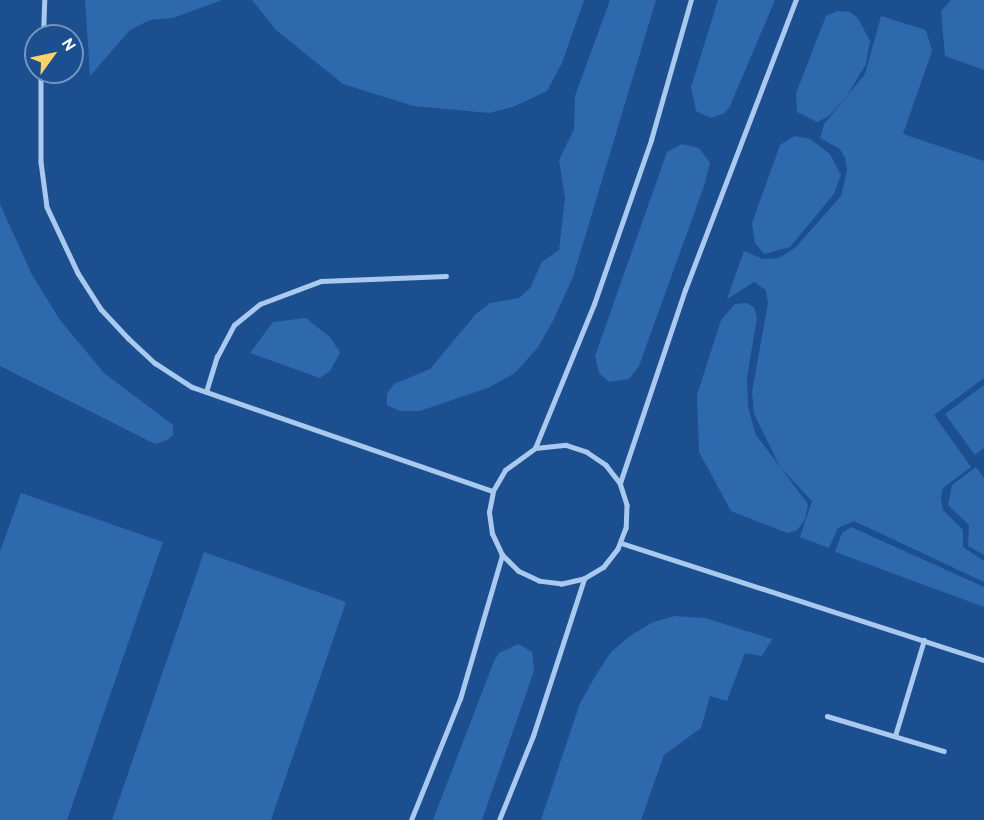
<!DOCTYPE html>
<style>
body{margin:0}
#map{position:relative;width:984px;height:820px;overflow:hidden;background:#1b4f8f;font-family:Overpass,sans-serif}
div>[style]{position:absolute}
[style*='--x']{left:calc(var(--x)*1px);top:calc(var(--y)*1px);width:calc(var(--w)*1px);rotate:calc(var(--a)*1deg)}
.green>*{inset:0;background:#2e69ad}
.service>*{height:4.5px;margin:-2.25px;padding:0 2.25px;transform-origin:2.25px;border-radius:2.25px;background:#a9c9ee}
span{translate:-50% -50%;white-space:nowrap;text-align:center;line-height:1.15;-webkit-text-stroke:4.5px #1b4f8f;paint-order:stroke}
.north{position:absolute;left:24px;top:24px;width:60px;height:60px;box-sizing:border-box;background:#1b4f8f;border:2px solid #7695bc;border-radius:50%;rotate:57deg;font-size:16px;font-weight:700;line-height:24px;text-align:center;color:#fff}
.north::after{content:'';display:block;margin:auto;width:21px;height:27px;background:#ffd166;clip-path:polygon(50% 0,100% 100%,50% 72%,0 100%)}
</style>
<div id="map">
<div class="green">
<div style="clip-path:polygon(85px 0,222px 0,173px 18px,150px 20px,130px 30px,90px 76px)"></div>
<div style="clip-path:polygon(252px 0,584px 0,562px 63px,547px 91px,513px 107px,489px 113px,413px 106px,343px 84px,276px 30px)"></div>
<div style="clip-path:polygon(610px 0,656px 0,573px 277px,554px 319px,538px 347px,515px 373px,490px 387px,420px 411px,400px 411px,387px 405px,387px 394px,394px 384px,430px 369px,475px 315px,490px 303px,519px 298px,530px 288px,542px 262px,559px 250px,565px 198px,559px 160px,574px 129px,575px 96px)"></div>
<div style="clip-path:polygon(718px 0,775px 0,730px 106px,725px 113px,711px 118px,696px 111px,691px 87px)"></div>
<div style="clip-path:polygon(951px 0,984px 0,984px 70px,945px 56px,941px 11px)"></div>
<div style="clip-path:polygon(837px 11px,850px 12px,858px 18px,870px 41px,866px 64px,847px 96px,829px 116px,817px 122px,797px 112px,796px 93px,826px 16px)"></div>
<div style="clip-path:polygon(881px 16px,926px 30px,932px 51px,903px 134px,984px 161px,984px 378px,934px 415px,971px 467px,943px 488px,941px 498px,943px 510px,963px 530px,963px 547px,984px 561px,984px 582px,854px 521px,838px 528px,829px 548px,800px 537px,812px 501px,780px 467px,754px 414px,752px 392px,768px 303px,766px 290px,754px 282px,727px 299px,744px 251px,763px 259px,779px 258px,795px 248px,841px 196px,847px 170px,845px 158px,840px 149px,820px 138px,824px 124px,865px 74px)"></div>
<div style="clip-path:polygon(794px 136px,810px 139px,830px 154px,841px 175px,834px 194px,790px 247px,764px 254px,755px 243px,752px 223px,780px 145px)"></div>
<div style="clip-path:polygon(682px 144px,699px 148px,710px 163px,704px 186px,639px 366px,629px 379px,609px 382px,599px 373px,595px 356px,667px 152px)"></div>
<div style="clip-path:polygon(0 204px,31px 273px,60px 320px,104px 373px,173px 425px,173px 435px,167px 440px,155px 444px,0 366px)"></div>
<div style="clip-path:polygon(747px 303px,754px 307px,757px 318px,747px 377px,748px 407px,756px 435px,808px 504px,805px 520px,797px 530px,787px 533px,731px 511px,699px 452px,697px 395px,721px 320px,735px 304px)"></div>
<div style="clip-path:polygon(306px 318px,331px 338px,340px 353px,330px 371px,320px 378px,250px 353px,273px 322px)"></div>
<div style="clip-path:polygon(984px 385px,984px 448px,975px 455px,945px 414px)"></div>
<div style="clip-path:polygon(976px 467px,984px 478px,984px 555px,968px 546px,969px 525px,948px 505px,952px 485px)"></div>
<div style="clip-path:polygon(21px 493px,163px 542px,67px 820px,0 820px,0 552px)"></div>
<div style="clip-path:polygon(851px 527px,984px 587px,984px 607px,835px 552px,842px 533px)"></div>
<div style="clip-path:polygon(204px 552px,346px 602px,271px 820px,112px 820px)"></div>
<div style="clip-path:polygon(674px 616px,705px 618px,772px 639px,762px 656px,745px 653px,727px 701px,710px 696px,701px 728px,664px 755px,641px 820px,541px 820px,580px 703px,599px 670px,611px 652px,630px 636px,651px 623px)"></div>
<div style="clip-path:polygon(518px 644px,532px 652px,534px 671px,482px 820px,433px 820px,494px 661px,499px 653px)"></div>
</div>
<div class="service">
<div style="--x:43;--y:36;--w:36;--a:-88"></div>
<div style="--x:41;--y:72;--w:90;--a:90"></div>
<div style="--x:41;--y:162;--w:45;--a:82.4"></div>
<div style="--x:47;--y:207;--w:73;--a:64.8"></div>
<div style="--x:78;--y:273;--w:43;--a:57.4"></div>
<div style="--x:101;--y:309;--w:40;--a:47"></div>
<div style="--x:128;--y:338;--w:37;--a:43"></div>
<div style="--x:155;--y:363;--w:44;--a:33"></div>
<div style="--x:192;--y:387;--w:318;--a:19.1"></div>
<div style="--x:206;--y:392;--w:37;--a:-73"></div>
<div style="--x:217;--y:357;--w:36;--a:-62"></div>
<div style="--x:234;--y:325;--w:33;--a:-39"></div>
<div style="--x:260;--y:304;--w:65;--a:-20.7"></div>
<div style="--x:321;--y:281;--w:125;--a:-2.3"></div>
<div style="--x:535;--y:448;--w:31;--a:-6"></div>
<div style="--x:566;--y:445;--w:22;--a:18"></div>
<div style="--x:587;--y:452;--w:23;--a:34"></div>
<div style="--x:606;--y:465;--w:23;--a:52"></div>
<div style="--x:620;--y:483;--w:23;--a:72"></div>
<div style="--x:627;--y:505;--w:23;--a:92"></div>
<div style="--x:626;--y:528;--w:22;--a:111"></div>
<div style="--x:618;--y:549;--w:23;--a:128"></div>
<div style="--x:604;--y:567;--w:23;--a:149"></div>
<div style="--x:584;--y:579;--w:23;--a:167"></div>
<div style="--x:562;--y:584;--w:23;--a:-173"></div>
<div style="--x:539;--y:581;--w:23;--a:-155"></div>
<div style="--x:518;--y:571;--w:23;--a:-135"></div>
<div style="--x:502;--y:555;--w:23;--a:-115"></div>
<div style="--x:492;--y:534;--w:22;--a:-98"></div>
<div style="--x:489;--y:512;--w:21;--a:-79"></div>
<div style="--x:493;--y:491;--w:24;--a:-60"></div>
<div style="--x:505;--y:470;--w:37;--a:-36"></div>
<div style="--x:535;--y:448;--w:156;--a:-67.7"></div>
<div style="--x:594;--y:304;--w:174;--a:-70.8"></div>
<div style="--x:651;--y:140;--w:146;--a:-74.1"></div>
<div style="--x:620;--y:483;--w:204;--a:-71.4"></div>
<div style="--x:685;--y:290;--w:311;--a:-69.1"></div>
<div style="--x:621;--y:543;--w:381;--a:17.9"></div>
<div style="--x:827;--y:716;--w:122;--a:16.7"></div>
<div style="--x:895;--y:736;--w:100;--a:-73.2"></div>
<div style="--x:411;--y:820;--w:131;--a:-68"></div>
<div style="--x:460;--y:699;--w:150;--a:-73.7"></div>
<div style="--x:499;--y:820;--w:91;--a:-68"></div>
<div style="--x:533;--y:736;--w:165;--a:-72"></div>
</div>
<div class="north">N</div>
</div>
